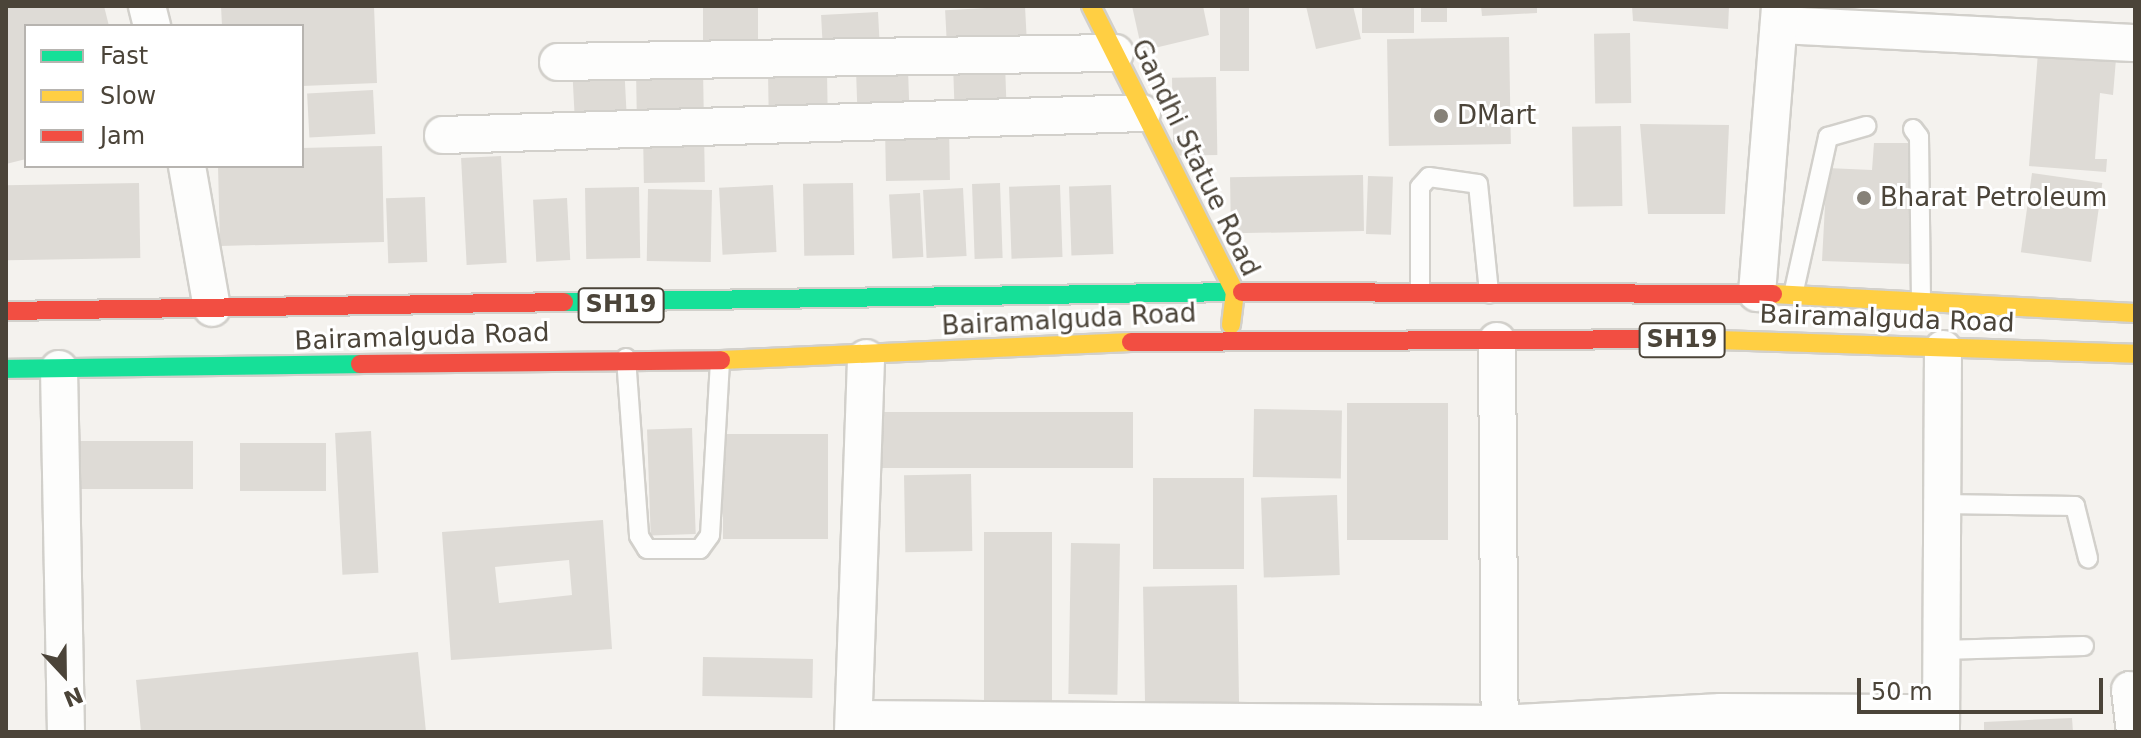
<!DOCTYPE html>
<style>
body{margin:0}
#map{position:relative;width:2141px;height:738px;overflow:hidden;background:#f4f2ee;font-family:"DejaVu Sans",sans-serif}
div>[style]{position:absolute}
[style*='--x']{left:calc(var(--x)*1px);top:calc(var(--y)*1px);width:calc(var(--w)*1px);rotate:calc(var(--a)*1deg)}
.building>*{inset:0;background:#dedbd6;transform-origin:0 0}
.roads{filter:drop-shadow(2px 0 #d2d0cb) drop-shadow(-2px 0 #d2d0cb) drop-shadow(0 2px #d2d0cb) drop-shadow(0 -2px #d2d0cb)}
.lane>*{height:18px;margin:-9px;padding:0 9px;transform-origin:9px;border-radius:9px;background:#fdfdfc}
.street>*{height:36px;margin:-18px;padding:0 18px;transform-origin:18px;border-radius:18px;background:#fdfdfc}
.fast>*{height:18px;margin:-9px;padding:0 9px;transform-origin:9px;border-radius:9px;background:#16e098}
.slow>*{height:18px;margin:-9px;padding:0 9px;transform-origin:9px;border-radius:9px;background:#ffcf43}
.jam>*{height:18px;margin:-9px;padding:0 9px;transform-origin:9px;border-radius:9px;background:#f24e42}
.dots>*{width:22px;height:22px;translate:-50% -50%;box-sizing:border-box;border:4px solid #fff;border-radius:50%}
span{translate:-50% -50%;white-space:nowrap;text-align:center;line-height:1.15;-webkit-text-stroke:6px #fff;paint-order:stroke}
.shield-label span{padding:2px 6px;background:#fff;border:2px solid;border-radius:6px;-webkit-text-stroke-width:0}
.shield-label{font-size:24px;color:#4b4439;font-weight:700}
.poi-label{font-size:26px;color:#4b4439}
.left{translate:0 -50%;text-align:left}
.street-label{font-size:26px;color:#4b4439}
.frame{position:absolute;inset:0;border:8px solid #4b4439;pointer-events:none}
.legend{position:absolute;left:24px;top:24px;width:280px;height:144px;box-sizing:border-box;background:#fff;border:2px solid #b7b4b0;margin:0;padding:10px 14px;list-style:none;font-size:24px;color:#4b4439}
.legend li{display:flex;align-items:center;gap:16px;height:40px}
.legend b{width:40px;border:2px solid #b7b4b0}
.north{position:absolute;left:24px;top:634px;width:80px;height:80px;-webkit-text-stroke:6px #fff;paint-order:stroke;rotate:158deg;font-size:22px;font-weight:700;line-height:32px;text-align:center;color:#4b4439}
.north::after{content:'';display:block;margin:auto;width:28px;height:36px;background:#4b4439;clip-path:polygon(50% 0,100% 100%,50% 72%,0 100%)}
.scale{position:absolute;left:1857px;top:678px;width:246px;height:36px;box-sizing:border-box;border:4px solid #4b4439;border-top:0;padding-left:10px;font-size:24px;line-height:28px;white-space:nowrap;color:#4b4439;-webkit-text-stroke:6px #fff;paint-order:stroke}
</style>
<div id="map">
<div class="building">
<div style="clip-path:polygon(6px 6px,104px 6px,109px 26px,26px 26px,26px 159px,6px 164px)"></div>
<div style="clip-path:polygon(221px 6px,374px 6px,377px 83px,302px 86px,302px 26px,222px 26px)"></div>
<div style="left:703px;top:6px;width:55px;height:53px"></div>
<div style="left:1025px;top:6px;width:40px;height:80px;rotate:87deg"></div>
<div style="clip-path:polygon(1132px 6px,1203px 6px,1209px 35px,1142px 51px)"></div>
<div style="left:1220px;top:6px;width:29px;height:65px"></div>
<div style="clip-path:polygon(1306px 6px,1353px 6px,1361px 39px,1316px 49px)"></div>
<div style="left:1362px;top:6px;width:52px;height:27px"></div>
<div style="left:1421px;top:6px;width:26px;height:16px"></div>
<div style="clip-path:polygon(1481px 6px,1537px 6px,1537px 13px,1482px 16px)"></div>
<div style="clip-path:polygon(1632px 6px,1729px 6px,1728px 29px,1633px 21px)"></div>
<div style="left:878px;top:12px;width:45px;height:57px;rotate:87deg"></div>
<div style="left:1630px;top:33px;width:70px;height:36px;rotate:89deg"></div>
<div style="left:1509px;top:37px;width:107px;height:122px;rotate:89deg"></div>
<div style="clip-path:polygon(2039px 40px,2117px 47px,2113px 95px,2100px 93px,2095px 159px,2107px 159px,2106px 172px,2029px 166px)"></div>
<div style="left:1005px;top:63px;width:48px;height:52px;rotate:88deg"></div>
<div style="left:624px;top:64px;width:56px;height:52px;rotate:87deg"></div>
<div style="left:703px;top:69px;width:47px;height:67px;rotate:89deg"></div>
<div style="left:908px;top:69px;width:38px;height:52px;rotate:88deg"></div>
<div style="left:827px;top:72px;width:49px;height:59px;rotate:89deg"></div>
<div style="left:1216px;top:77px;width:78px;height:44px;rotate:89deg"></div>
<div style="left:373px;top:90px;width:44px;height:66px;rotate:87deg"></div>
<div style="clip-path:polygon(1640px 124px,1729px 125px,1725px 214px,1648px 214px)"></div>
<div style="left:949px;top:125px;width:55px;height:64px;rotate:89deg"></div>
<div style="left:1621px;top:126px;width:80px;height:49px;rotate:89deg"></div>
<div style="left:704px;top:131px;width:51px;height:61px;rotate:89deg"></div>
<div style="clip-path:polygon(1874px 143px,1912px 143px,1911px 264px,1822px 261px,1827px 168px,1872px 170px)"></div>
<div style="clip-path:polygon(382px 146px,384px 242px,220px 246px,218px 166px,302px 166px,302px 148px)"></div>
<div style="left:501px;top:156px;width:107px;height:40px;rotate:87deg"></div>
<div style="left:2032px;top:173px;width:71px;height:80px;rotate:8deg"></div>
<div style="left:1363px;top:175px;width:56px;height:133px;rotate:89deg"></div>
<div style="left:1368px;top:176px;width:25px;height:58px;rotate:2deg"></div>
<div style="left:139px;top:183px;width:75px;height:133px;rotate:89deg"></div>
<div style="left:853px;top:183px;width:72px;height:50px;rotate:89deg"></div>
<div style="left:1000px;top:183px;width:75px;height:28px;rotate:88deg"></div>
<div style="left:773px;top:185px;width:67px;height:54px;rotate:87deg"></div>
<div style="left:1060px;top:185px;width:72px;height:51px;rotate:88deg"></div>
<div style="left:1111px;top:185px;width:69px;height:42px;rotate:88deg"></div>
<div style="left:639px;top:187px;width:71px;height:54px;rotate:89deg"></div>
<div style="left:963px;top:188px;width:68px;height:40px;rotate:87deg"></div>
<div style="left:648px;top:189px;width:64px;height:72px;rotate:1deg"></div>
<div style="left:920px;top:193px;width:64px;height:31px;rotate:87deg"></div>
<div style="left:425px;top:197px;width:65px;height:39px;rotate:88deg"></div>
<div style="left:567px;top:198px;width:62px;height:34px;rotate:87deg"></div>
<div style="left:1448px;top:403px;width:137px;height:101px;rotate:90deg"></div>
<div style="left:1254px;top:409px;width:88px;height:68px;rotate:1deg"></div>
<div style="left:1133px;top:412px;width:56px;height:260px;rotate:90deg"></div>
<div style="left:692px;top:428px;width:106px;height:45px;rotate:88deg"></div>
<div style="left:371px;top:431px;width:142px;height:36px;rotate:87deg"></div>
<div style="left:723px;top:434px;width:105px;height:105px"></div>
<div style="left:74px;top:441px;width:119px;height:48px"></div>
<div style="left:240px;top:443px;width:86px;height:48px"></div>
<div style="left:971px;top:474px;width:77px;height:67px;rotate:89deg"></div>
<div style="left:1153px;top:478px;width:91px;height:91px"></div>
<div style="left:1337px;top:495px;width:80px;height:76px;rotate:88deg"></div>
<div style="clip-path:polygon(evenodd,603px 520px,612px 649px,451px 660px,442px 532px,603px 520px,569px 560px,572px 595px,499px 603px,495px 567px,569px 560px)"></div>
<div style="left:984px;top:532px;width:68px;height:172px"></div>
<div style="left:1071px;top:543px;width:49px;height:151px;rotate:1deg"></div>
<div style="left:1237px;top:585px;width:123px;height:94px;rotate:89deg"></div>
<div style="clip-path:polygon(418px 652px,426px 732px,141px 732px,136px 680px)"></div>
<div style="left:703px;top:657px;width:110px;height:39px;rotate:1deg"></div>
<div style="clip-path:polygon(2072px 718px,2073px 732px,1984px 732px,1984px 722px)"></div>
</div>
<div class="roads">
<div class="lane">
<div style="--x:1913;--y:129;--w:10;--a:53"></div>
<div style="--x:1919;--y:137;--w:165;--a:89.3"></div>
<div style="--x:1420;--y:293;--w:106;--a:-90"></div>
<div style="--x:1420;--y:187;--w:13;--a:-48"></div>
<div style="--x:1429;--y:177;--w:49;--a:8.1"></div>
<div style="--x:1478;--y:184;--w:110;--a:84.2"></div>
<div style="--x:1793;--y:295;--w:162;--a:-77.5"></div>
<div style="--x:1828;--y:137;--w:40;--a:-16"></div>
<div style="--x:626;--y:358;--w:178;--a:85.8"></div>
<div style="--x:639;--y:536;--w:15;--a:58"></div>
<div style="--x:647;--y:549;--w:53;--a:0"></div>
<div style="--x:700;--y:549;--w:17;--a:-54"></div>
<div style="--x:710;--y:535;--w:174;--a:-86.7"></div>
<div style="--x:1942;--y:504;--w:133;--a:0.9"></div>
<div style="--x:2075;--y:506;--w:54;--a:76"></div>
<div style="--x:1941;--y:650;--w:143;--a:-1.6"></div>
</div>
<div class="street">
<div style="--x:147;--y:6;--w:21;--a:76"></div>
<div style="--x:1779;--y:25;--w:356;--a:2.9"></div>
<div style="--x:558;--y:62;--w:557;--a:-0.93"></div>
<div style="--x:443;--y:135;--w:699;--a:-1.8"></div>
<div style="--x:187;--y:166;--w:144;--a:80"></div>
<div style="--x:1757;--y:293;--w:288;--a:-85.4"></div>
<div style="--x:1497;--y:341;--w:391;--a:89.6"></div>
<div style="--x:59;--y:369;--w:363;--a:88.9"></div>
<div style="--x:2130;--y:690;--w:42;--a:83.2"></div>
<div style="--x:854;--y:719;--w:646;--a:0.44"></div>
<div style="--x:1500;--y:724;--w:221;--a:-3.1"></div>
<div style="--x:1721;--y:712;--w:220;--a:0.3"></div>
<div style="--x:853;--y:732;--w:374;--a:-88"></div>
<div style="--x:1941;--y:732;--w:383;--a:-89.7"></div>
</div>
<div class="fast">
<div style="--x:564;--y:302;--w:678;--a:-0.85"></div>
<div style="--x:6;--y:369;--w:354;--a:-0.8"></div>
</div>
<div class="slow">
<div style="--x:1091;--y:6;--w:320;--a:63.3"></div>
<div style="--x:1235;--y:292;--w:33;--a:97"></div>
<div style="--x:1773;--y:294;--w:362;--a:3"></div>
<div style="--x:1688;--y:339;--w:447;--a:1.9"></div>
<div style="--x:721;--y:360;--w:410;--a:-2.5"></div>
</div>
<div class="jam">
<div style="--x:1242;--y:292;--w:531;--a:0.22"></div>
<div style="--x:6;--y:311;--w:558;--a:-0.92"></div>
<div style="--x:1131;--y:342;--w:557;--a:-0.31"></div>
<div style="--x:360;--y:364;--w:361;--a:-0.6"></div>
</div>
</div>
<div class="dots">
<div style="left:1441px;top:116px;background:#868178"></div>
<div style="left:1864px;top:198px;background:#868178"></div>
</div>
<div class="shield-label">
<span style="left:621px;top:305px">SH19</span>
<span style="left:1682px;top:340px">SH19</span>
</div>
<div class="poi-label">
<span class="left" style="left:1457px;top:116px">DMart</span>
<span class="left" style="left:1880px;top:198px">Bharat Petroleum</span>
</div>
<div class="street-label">
<span style="left:1195px;top:158px;rotate:64deg">Gandhi Statue Road</span>
<span style="left:1887px;top:319px;rotate:2deg">Bairamalguda Road</span>
<span style="left:1069px;top:320px;rotate:-3deg">Bairamalguda Road</span>
<span style="left:422px;top:337px;rotate:-2deg">Bairamalguda Road</span>
</div>
<div class="frame"></div>
<ul class="legend">
<li><b style="height:10px;background:#16e098"></b>Fast</li>
<li><b style="height:10px;background:#ffcf43"></b>Slow</li>
<li><b style="height:10px;background:#f24e42"></b>Jam</li>
</ul>
<div class="north">N</div>
<div class="scale">50 m</div>
</div>
